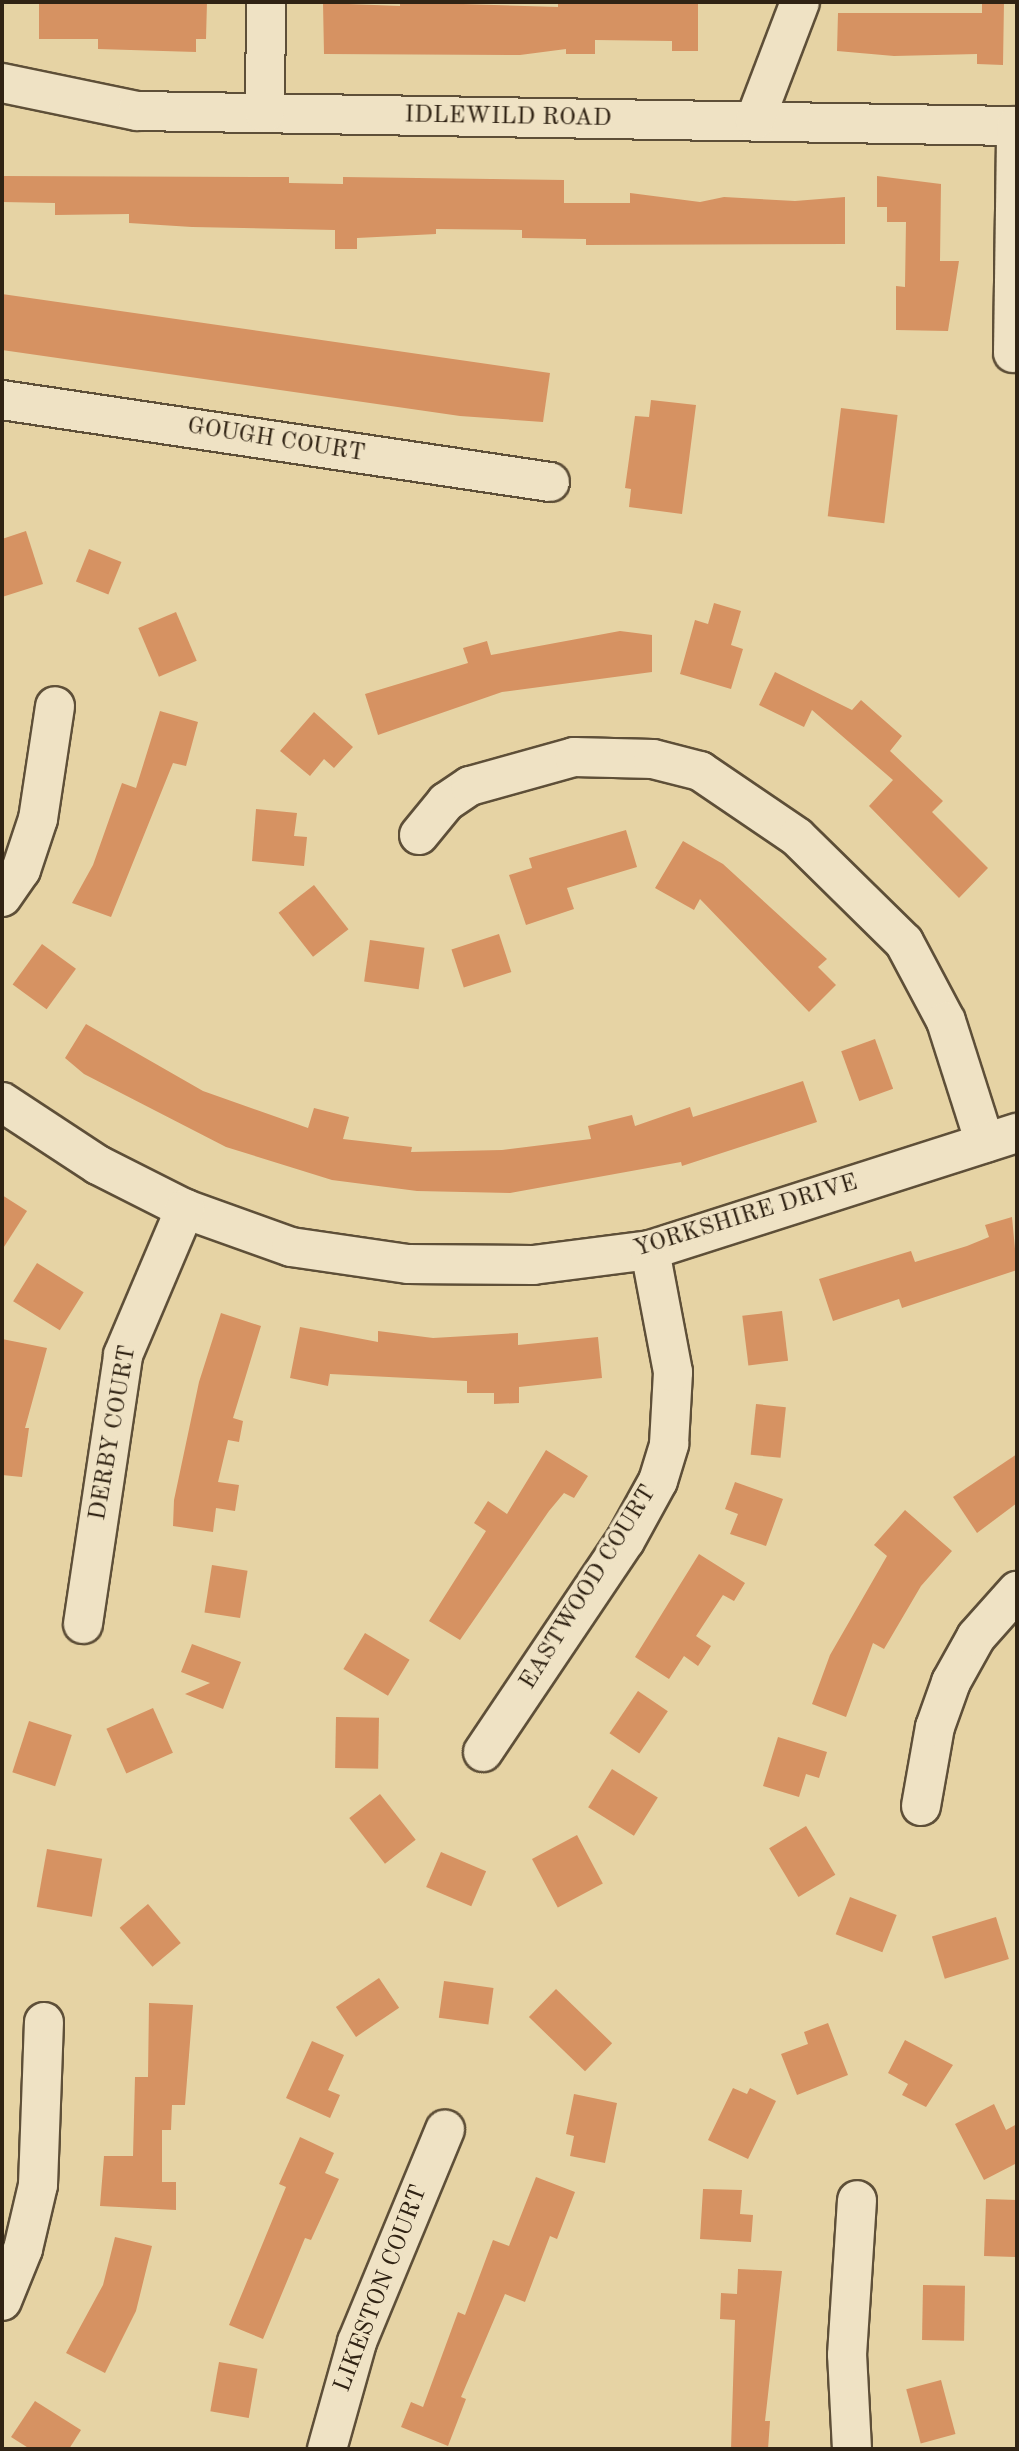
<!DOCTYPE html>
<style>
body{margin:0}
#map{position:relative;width:1019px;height:2451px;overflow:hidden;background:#e6d3a4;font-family:"Old Standard TT",serif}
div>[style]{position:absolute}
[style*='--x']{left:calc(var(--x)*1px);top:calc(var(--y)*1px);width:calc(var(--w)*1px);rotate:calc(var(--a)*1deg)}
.building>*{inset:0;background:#d69262;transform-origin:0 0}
.roads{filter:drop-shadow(2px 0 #5e4f38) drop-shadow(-2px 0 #5e4f38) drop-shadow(0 2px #5e4f38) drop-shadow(0 -2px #5e4f38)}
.minor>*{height:38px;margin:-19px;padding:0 19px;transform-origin:19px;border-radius:19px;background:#efe2c4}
span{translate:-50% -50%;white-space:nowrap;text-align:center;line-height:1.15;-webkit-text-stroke:7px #efe2c4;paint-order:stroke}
.street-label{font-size:24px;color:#302314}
.frame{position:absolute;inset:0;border:4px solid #302314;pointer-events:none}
</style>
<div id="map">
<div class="building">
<div style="clip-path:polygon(39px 2px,207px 2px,206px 39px,196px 39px,196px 52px,98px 49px,98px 39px,39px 39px)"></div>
<div style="clip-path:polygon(400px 2px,558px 7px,558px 2px,698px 4px,698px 51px,672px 51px,672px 41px,595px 40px,595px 54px,566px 54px,566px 49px,520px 55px,324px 54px,323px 3px,400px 6px)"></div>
<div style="clip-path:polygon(982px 2px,1004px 2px,1003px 65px,977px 64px,977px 54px,894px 56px,837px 51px,838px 13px,982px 13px)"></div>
<div style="clip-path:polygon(2px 176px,289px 177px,289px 183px,343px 184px,343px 177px,564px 180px,564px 203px,630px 203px,630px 193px,700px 202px,724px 197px,795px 201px,845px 197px,845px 244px,586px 245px,586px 239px,522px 238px,522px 230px,436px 229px,436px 234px,357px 238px,357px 249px,335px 249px,335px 230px,192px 227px,129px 223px,129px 214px,55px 215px,55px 203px,2px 202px)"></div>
<div style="clip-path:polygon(877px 176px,941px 184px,940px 261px,959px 261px,948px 331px,896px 330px,896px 286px,905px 287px,906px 222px,887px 222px,887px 207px,877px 207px)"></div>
<div style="clip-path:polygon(2px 294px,550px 373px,543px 422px,460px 416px,2px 350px)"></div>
<div style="clip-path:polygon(651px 400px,696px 405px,682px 514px,629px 507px,631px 489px,625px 488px,635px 416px,649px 417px)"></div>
<div style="left:841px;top:408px;width:57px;height:109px;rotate:7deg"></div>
<div style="clip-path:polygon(26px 531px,43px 584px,2px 597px,2px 539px)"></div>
<div style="left:89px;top:549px;width:35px;height:35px;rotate:22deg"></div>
<div style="clip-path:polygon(714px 603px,741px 611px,731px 645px,743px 649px,731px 689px,680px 674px,695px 620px,708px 624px)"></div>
<div style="left:176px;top:612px;width:53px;height:41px;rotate:67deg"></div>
<div style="clip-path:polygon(620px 631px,652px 635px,652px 672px,502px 692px,378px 735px,365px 694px,468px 663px,463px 648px,487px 641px,491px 655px)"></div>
<div style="clip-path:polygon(775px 672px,852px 710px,861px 700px,902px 736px,890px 751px,943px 801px,932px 812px,988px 868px,959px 898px,869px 806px,893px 780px,812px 710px,804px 727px,759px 705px)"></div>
<div style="clip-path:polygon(160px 711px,198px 722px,186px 766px,173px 763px,111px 917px,72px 903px,93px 865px,122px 783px,136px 788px)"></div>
<div style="clip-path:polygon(314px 712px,353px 747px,334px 768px,324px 759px,310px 776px,280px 751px)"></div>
<div style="clip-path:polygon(256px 809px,297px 813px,294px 836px,307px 837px,304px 866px,252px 861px)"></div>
<div style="clip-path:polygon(626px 830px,637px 867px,567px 888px,574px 909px,526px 925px,509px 875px,532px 868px,529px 858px)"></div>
<div style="clip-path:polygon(683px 841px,723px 864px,827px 959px,818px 967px,836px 985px,809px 1012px,700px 899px,694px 910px,655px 888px)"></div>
<div style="left:314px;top:885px;width:56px;height:45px;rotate:52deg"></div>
<div style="left:499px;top:934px;width:40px;height:50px;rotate:72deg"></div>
<div style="left:370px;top:940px;width:55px;height:42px;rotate:8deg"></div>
<div style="left:42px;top:944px;width:42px;height:50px;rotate:36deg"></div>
<div style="clip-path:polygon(86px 1024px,203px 1091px,308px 1128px,314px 1108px,349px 1117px,343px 1139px,412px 1147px,411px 1152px,502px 1150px,591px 1139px,588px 1126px,632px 1115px,635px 1126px,690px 1107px,693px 1117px,803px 1081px,817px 1122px,682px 1166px,681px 1162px,510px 1193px,417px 1191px,332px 1180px,226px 1147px,84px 1074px,65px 1058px)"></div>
<div style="left:875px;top:1039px;width:53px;height:36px;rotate:70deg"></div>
<div style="clip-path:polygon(2px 1195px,27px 1211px,2px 1250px)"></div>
<div style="clip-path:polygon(1012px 1217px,1017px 1270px,902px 1308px,899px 1299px,833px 1321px,819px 1279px,911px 1251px,915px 1262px,967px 1246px,989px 1237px,985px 1225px)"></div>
<div style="left:37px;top:1263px;width:55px;height:45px;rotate:32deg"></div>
<div style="left:782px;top:1311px;width:50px;height:40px;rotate:83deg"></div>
<div style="clip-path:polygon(221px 1313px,261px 1326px,233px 1418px,243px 1421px,239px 1442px,228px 1440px,218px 1482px,239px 1485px,235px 1511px,216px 1508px,213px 1532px,173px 1526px,174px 1500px,199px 1382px)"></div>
<div style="clip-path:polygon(300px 1327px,378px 1342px,378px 1331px,433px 1338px,518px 1333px,518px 1345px,598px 1337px,602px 1378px,519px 1387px,519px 1403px,494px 1404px,494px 1393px,467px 1393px,467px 1381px,330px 1374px,328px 1386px,290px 1378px)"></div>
<div style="clip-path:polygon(2px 1339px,47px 1348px,25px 1428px,29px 1428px,22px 1477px,2px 1475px)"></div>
<div style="left:756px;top:1404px;width:30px;height:51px;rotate:6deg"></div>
<div style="clip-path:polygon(546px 1450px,588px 1476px,574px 1498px,564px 1493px,549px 1511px,460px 1640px,429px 1621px,486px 1531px,474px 1523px,488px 1501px,507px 1514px)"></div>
<div style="clip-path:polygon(1017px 1454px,1017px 1503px,977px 1533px,953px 1497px)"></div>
<div style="clip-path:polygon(735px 1482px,783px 1499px,766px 1546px,730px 1534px,738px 1514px,725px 1509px)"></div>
<div style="clip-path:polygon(905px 1510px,952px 1551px,921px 1586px,884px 1649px,873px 1643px,846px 1717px,812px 1704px,830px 1655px,887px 1556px,874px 1545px)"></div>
<div style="clip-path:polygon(699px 1554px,745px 1583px,734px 1601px,723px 1595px,696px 1636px,711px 1646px,698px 1666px,684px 1656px,669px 1679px,635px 1657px)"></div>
<div style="left:212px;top:1565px;width:36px;height:48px;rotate:9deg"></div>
<div style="left:365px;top:1633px;width:52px;height:42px;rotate:31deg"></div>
<div style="clip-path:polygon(192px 1644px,241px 1662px,223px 1709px,185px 1694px,210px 1683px,181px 1672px)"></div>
<div style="left:638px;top:1691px;width:36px;height:51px;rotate:34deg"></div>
<div style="left:153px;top:1708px;width:49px;height:51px;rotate:66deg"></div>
<div style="left:336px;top:1717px;width:43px;height:51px;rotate:1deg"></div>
<div style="left:29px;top:1721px;width:45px;height:54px;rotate:18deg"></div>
<div style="clip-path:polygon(778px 1737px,827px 1752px,819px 1778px,806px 1774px,799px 1797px,763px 1786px)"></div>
<div style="left:612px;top:1769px;width:54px;height:45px;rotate:32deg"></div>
<div style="left:380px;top:1794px;width:58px;height:39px;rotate:52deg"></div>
<div style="left:806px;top:1826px;width:57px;height:43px;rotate:59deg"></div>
<div style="left:577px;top:1835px;width:55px;height:51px;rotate:62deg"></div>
<div style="left:47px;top:1849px;width:56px;height:59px;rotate:10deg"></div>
<div style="left:441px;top:1852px;width:49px;height:38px;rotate:23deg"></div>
<div style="left:850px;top:1897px;width:50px;height:40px;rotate:21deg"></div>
<div style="left:148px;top:1904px;width:51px;height:37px;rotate:50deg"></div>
<div style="left:996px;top:1917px;width:44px;height:67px;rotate:73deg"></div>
<div style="left:379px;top:1978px;width:36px;height:52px;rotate:56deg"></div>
<div style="left:444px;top:1981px;width:50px;height:37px;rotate:8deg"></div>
<div style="left:556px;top:1989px;width:78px;height:39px;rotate:44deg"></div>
<div style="clip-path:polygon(149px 2003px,193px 2005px,185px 2105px,172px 2105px,171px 2130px,162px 2130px,162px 2182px,176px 2182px,176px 2210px,100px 2206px,104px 2156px,133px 2156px,135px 2077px,148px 2077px)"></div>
<div style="clip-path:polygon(828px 2023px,848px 2075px,797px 2095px,781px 2054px,808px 2044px,804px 2032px)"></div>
<div style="clip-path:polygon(905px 2040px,953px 2065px,926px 2107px,902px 2095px,908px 2084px,888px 2073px)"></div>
<div style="clip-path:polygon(312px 2041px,344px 2055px,328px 2090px,340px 2095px,330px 2118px,286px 2098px)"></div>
<div style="clip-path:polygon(733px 2088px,747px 2094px,750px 2088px,776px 2101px,748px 2159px,708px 2140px)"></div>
<div style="clip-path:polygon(574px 2094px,617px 2103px,605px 2163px,570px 2156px,574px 2136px,566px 2134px)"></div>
<div style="clip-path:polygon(994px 2104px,1006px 2130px,1017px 2124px,1017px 2163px,984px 2180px,955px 2124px)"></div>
<div style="clip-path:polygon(300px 2137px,334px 2153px,325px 2173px,339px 2179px,311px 2240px,305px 2238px,263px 2339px,229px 2325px,286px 2187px,279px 2184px)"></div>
<div style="clip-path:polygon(536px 2177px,575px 2192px,557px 2239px,550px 2236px,525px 2302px,505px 2294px,461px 2397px,466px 2399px,448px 2446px,401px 2427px,411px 2402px,423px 2407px,458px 2312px,465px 2315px,493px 2240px,509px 2246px)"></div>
<div style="clip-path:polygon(703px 2189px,742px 2190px,740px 2214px,753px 2215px,751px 2242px,700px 2239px)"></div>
<div style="left:986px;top:2199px;width:31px;height:57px;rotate:2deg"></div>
<div style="clip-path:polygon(115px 2237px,152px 2246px,136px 2311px,105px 2373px,66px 2353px,103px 2285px)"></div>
<div style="clip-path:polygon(738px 2269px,782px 2271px,765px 2421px,770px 2421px,768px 2449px,731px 2449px,735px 2320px,720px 2319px,721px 2293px,737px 2294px)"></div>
<div style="left:923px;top:2285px;width:42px;height:55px;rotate:1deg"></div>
<div style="left:219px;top:2362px;width:39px;height:50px;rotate:10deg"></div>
<div style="left:941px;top:2380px;width:56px;height:36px;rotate:75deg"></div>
<div style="clip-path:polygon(35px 2401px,81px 2430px,69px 2449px,30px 2449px,11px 2437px)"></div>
</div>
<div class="roads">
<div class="minor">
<div style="--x:2;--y:83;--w:138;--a:11.7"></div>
<div style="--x:137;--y:111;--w:880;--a:0.98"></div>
<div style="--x:265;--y:113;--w:111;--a:-89.5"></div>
<div style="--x:755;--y:120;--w:126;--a:-69.1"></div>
<div style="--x:1013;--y:353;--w:227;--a:-89.2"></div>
<div style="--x:2;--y:400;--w:554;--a:8.51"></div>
<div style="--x:419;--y:835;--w:43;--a:-50.7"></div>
<div style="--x:446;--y:802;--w:29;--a:-34"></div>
<div style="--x:470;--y:786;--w:108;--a:-15.6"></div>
<div style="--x:574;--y:757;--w:79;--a:1.5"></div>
<div style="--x:653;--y:759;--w:49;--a:14.3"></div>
<div style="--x:700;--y:771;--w:117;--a:34.2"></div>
<div style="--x:797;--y:837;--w:150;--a:44.5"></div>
<div style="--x:904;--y:942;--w:89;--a:62"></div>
<div style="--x:946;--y:1021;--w:128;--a:72.3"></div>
<div style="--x:2;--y:897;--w:33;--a:-55"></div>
<div style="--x:21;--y:870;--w:54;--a:-71.6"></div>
<div style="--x:38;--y:819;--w:114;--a:-81.4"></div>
<div style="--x:2;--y:1102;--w:115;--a:33.3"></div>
<div style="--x:98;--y:1165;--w:97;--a:26.8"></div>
<div style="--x:185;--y:1209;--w:113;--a:19.7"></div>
<div style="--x:291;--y:1247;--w:118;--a:8.3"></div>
<div style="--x:408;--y:1264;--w:125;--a:0.5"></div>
<div style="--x:533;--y:1265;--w:118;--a:-7.3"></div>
<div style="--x:650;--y:1250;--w:385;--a:-17.7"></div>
<div style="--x:83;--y:1624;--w:272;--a:-81.5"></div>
<div style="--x:123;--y:1355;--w:159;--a:-67"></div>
<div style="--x:483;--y:1752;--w:254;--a:-56.1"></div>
<div style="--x:625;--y:1541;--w:68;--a:-61.2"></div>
<div style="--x:658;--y:1481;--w:39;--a:-73"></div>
<div style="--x:669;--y:1444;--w:72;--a:-86.8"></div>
<div style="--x:673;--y:1372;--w:124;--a:-100.7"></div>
<div style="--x:921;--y:1806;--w:80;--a:-80"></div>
<div style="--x:935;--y:1727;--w:48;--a:-70.4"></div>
<div style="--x:951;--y:1682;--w:51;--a:-60.9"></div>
<div style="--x:976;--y:1637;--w:62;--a:-48.3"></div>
<div style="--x:2;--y:2301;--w:56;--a:-68"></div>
<div style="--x:23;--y:2249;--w:66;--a:-76.8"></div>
<div style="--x:38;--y:2185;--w:163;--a:-87.9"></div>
<div style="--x:327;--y:2449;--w:111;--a:-74.3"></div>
<div style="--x:357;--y:2342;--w:230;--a:-67.5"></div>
<div style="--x:852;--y:2449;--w:94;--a:-93"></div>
<div style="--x:847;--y:2355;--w:155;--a:-86.3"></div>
</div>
</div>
<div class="street-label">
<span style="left:508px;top:118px;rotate:1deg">IDLEWILD ROAD</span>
<span style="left:276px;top:441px;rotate:9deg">GOUGH COURT</span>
<span style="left:746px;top:1217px;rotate:-17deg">YORKSHIRE DRIVE</span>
<span style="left:114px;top:1433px;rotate:-80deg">DERBY COURT</span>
<span style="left:589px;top:1588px;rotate:-58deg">EASTWOOD COURT</span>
<span style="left:382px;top:2289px;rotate:-69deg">LIKESTON COURT</span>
</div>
<div class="frame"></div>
</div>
